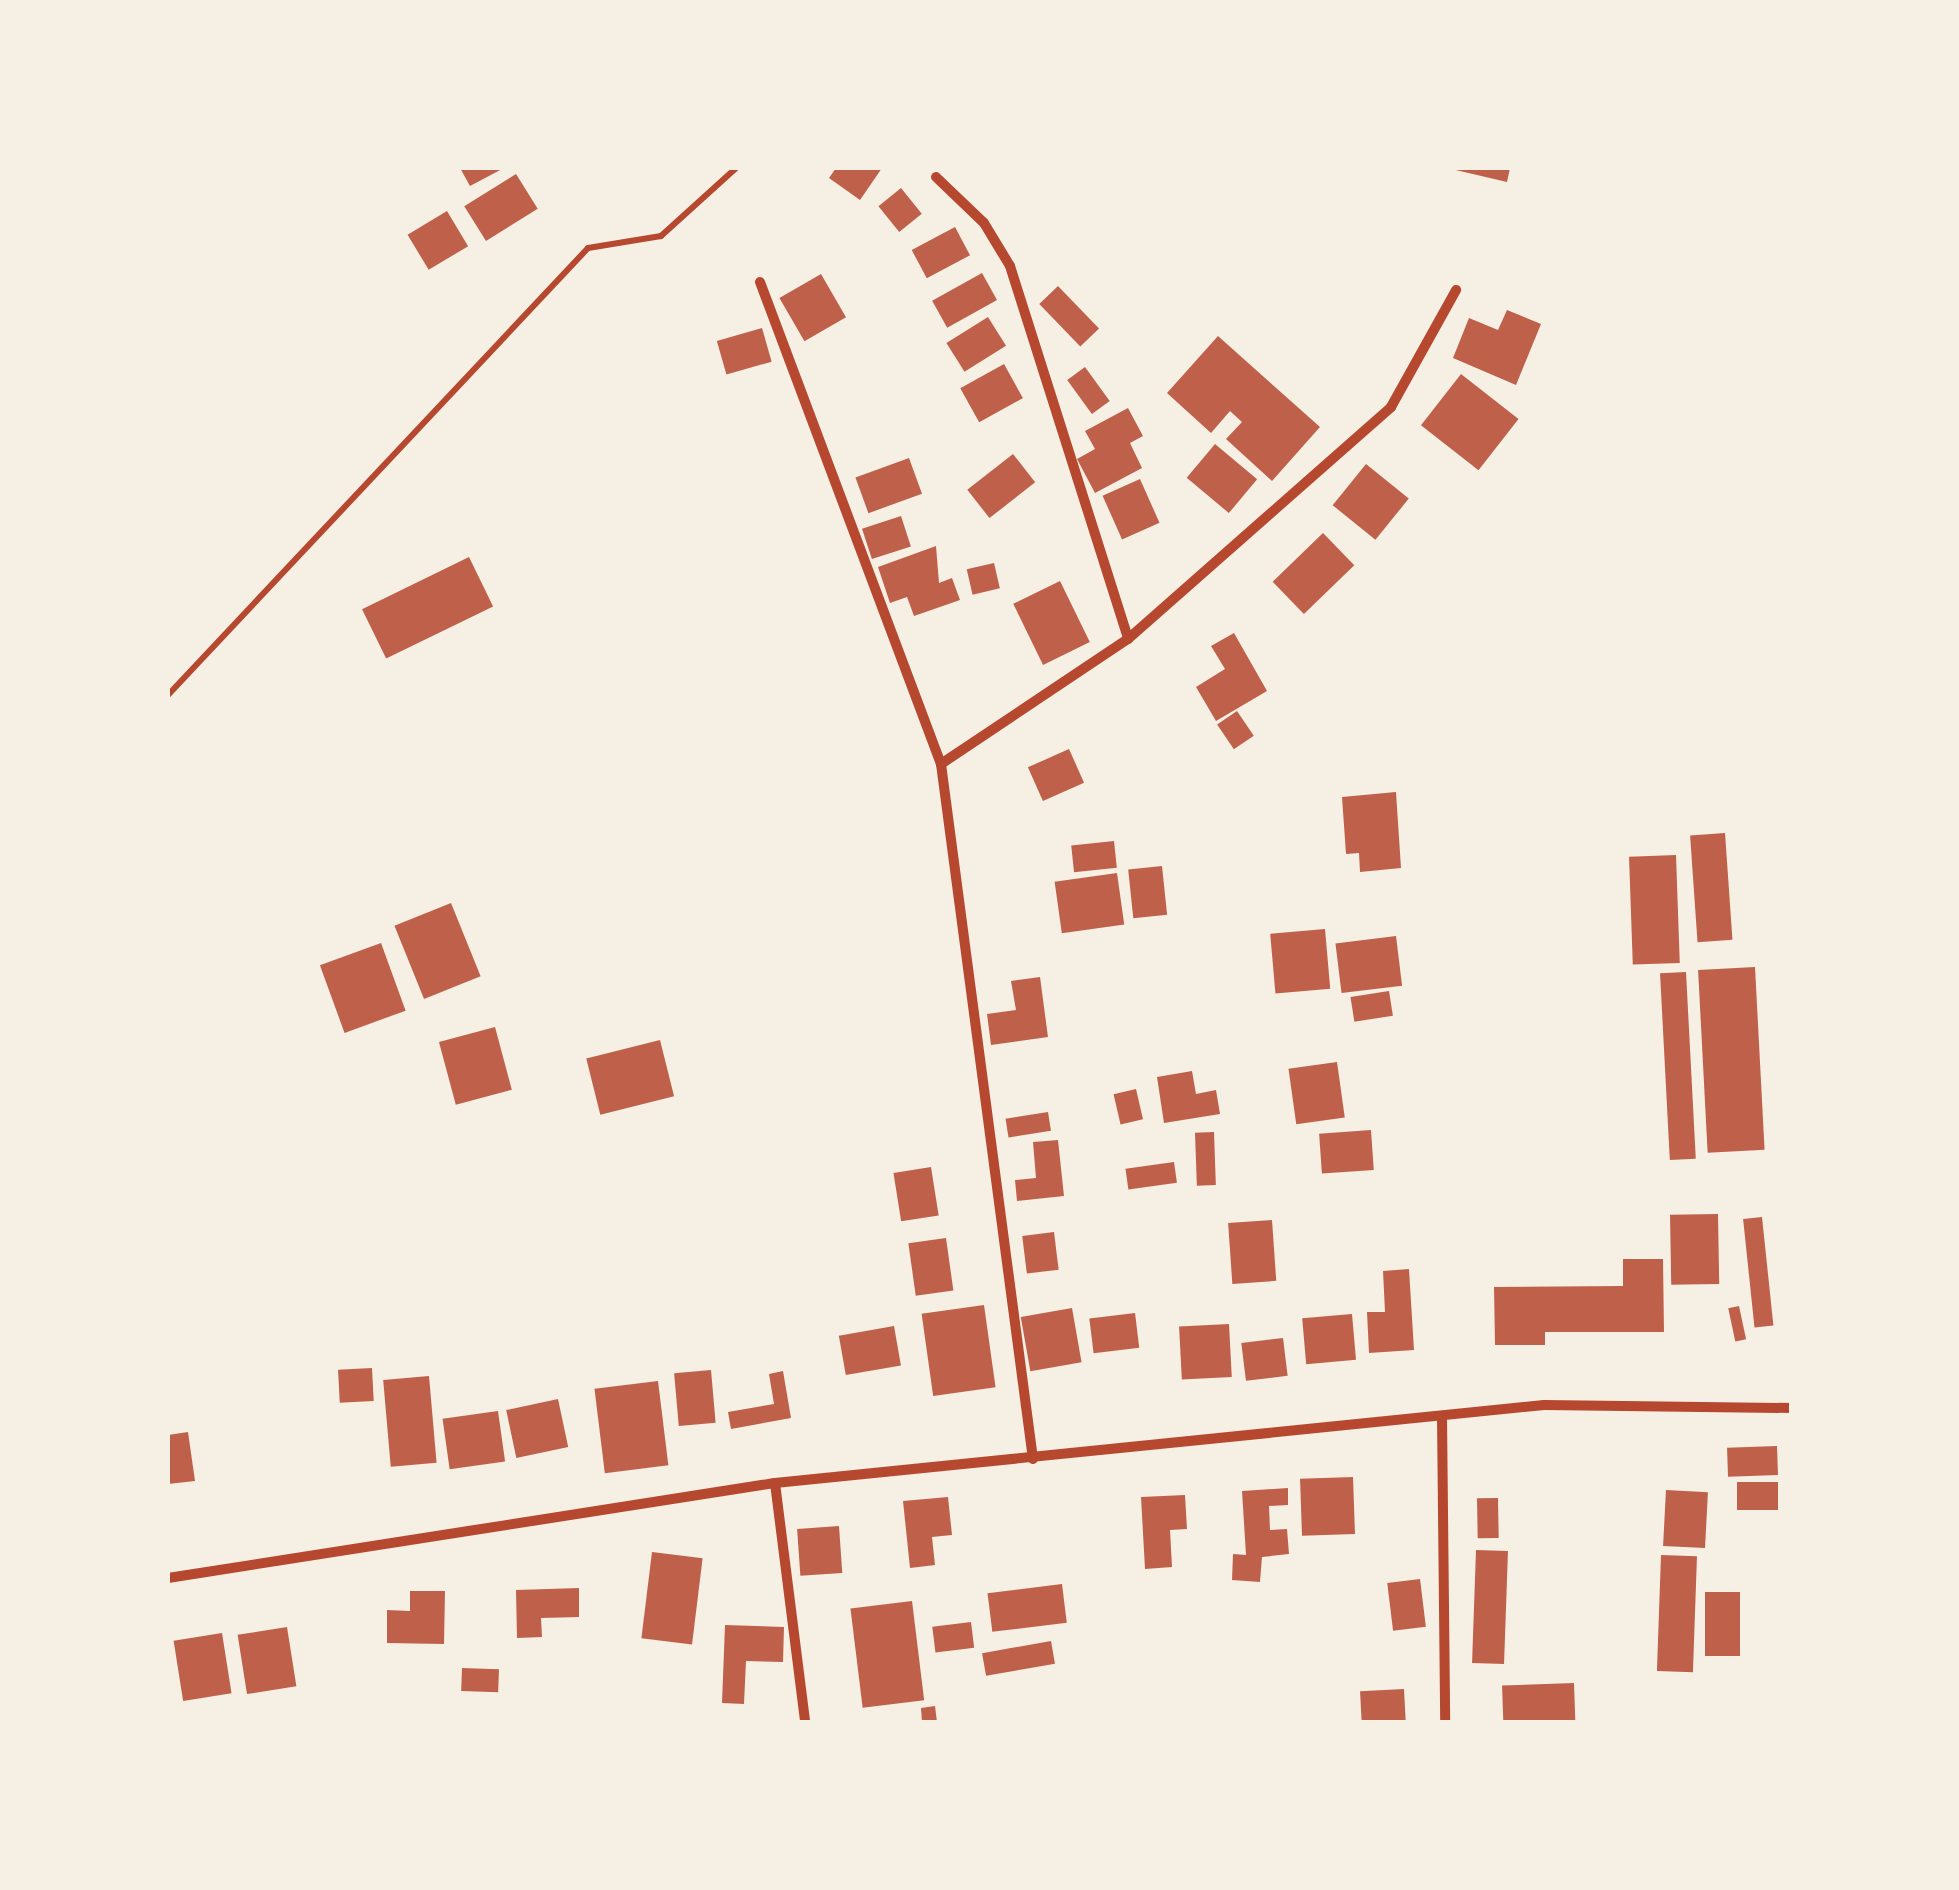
<!DOCTYPE html>
<style>
body{margin:0}
#map{position:relative;width:1959px;height:1890px;overflow:hidden;background:#f6efe4;font-family:"Source Sans 3",sans-serif}
div>[style]{position:absolute}
[style*='--x']{left:calc(var(--x)*1px);top:calc(var(--y)*1px);width:calc(var(--w)*1px);rotate:calc(var(--a)*1deg)}
.building>*{inset:0;background:#bf614a;transform-origin:0 0}
.path>*{height:6px;margin:-3px;padding:0 3px;transform-origin:3px;border-radius:3px;background:#b5482f}
.minor>*{height:10px;margin:-5px;padding:0 5px;transform-origin:5px;border-radius:5px;background:#b5482f}
span{translate:-50% -50%;white-space:nowrap;text-align:center;line-height:1.15;-webkit-text-stroke:10px #f6efe4;paint-order:stroke}
.frame{position:absolute;inset:0;border:170px solid #f6efe4;pointer-events:none}
</style>
<div id="map">
<div class="building">
<div style="clip-path:polygon(460px 168px,504px 168px,470px 186px)"></div>
<div style="clip-path:polygon(836px 168px,882px 168px,860px 200px,829px 178px)"></div>
<div style="clip-path:polygon(1447px 168px,1510px 168px,1507px 182px)"></div>
<div style="left:516px;top:174px;width:41px;height:61px;rotate:58deg"></div>
<div style="left:901px;top:188px;width:33px;height:29px;rotate:51deg"></div>
<div style="left:447px;top:211px;width:41px;height:46px;rotate:59deg"></div>
<div style="left:955px;top:227px;width:32px;height:49px;rotate:62deg"></div>
<div style="left:982px;top:273px;width:31px;height:57px;rotate:61deg"></div>
<div style="left:821px;top:274px;width:50px;height:48px;rotate:60deg"></div>
<div style="left:1058px;top:286px;width:59px;height:26px;rotate:46deg"></div>
<div style="clip-path:polygon(1507px 310px,1541px 324px,1516px 385px,1453px 358px,1469px 318px,1498px 330px)"></div>
<div style="left:988px;top:317px;width:34px;height:49px;rotate:58deg"></div>
<div style="left:762px;top:328px;width:35px;height:47px;rotate:74deg"></div>
<div style="clip-path:polygon(1218px 336px,1320px 427px,1272px 481px,1226px 439px,1242px 422px,1230px 411px,1211px 433px,1167px 393px)"></div>
<div style="left:1004px;top:364px;width:39px;height:50px;rotate:61deg"></div>
<div style="left:1085px;top:367px;width:42px;height:22px;rotate:54deg"></div>
<div style="left:1461px;top:374px;width:73px;height:65px;rotate:38deg"></div>
<div style="clip-path:polygon(1128px 408px,1143px 436px,1130px 443px,1142px 468px,1095px 493px,1077px 459px,1095px 449px,1085px 431px)"></div>
<div style="left:1215px;top:444px;width:55px;height:44px;rotate:40deg"></div>
<div style="left:1013px;top:454px;width:36px;height:58px;rotate:52deg"></div>
<div style="left:909px;top:458px;width:38px;height:57px;rotate:70deg"></div>
<div style="left:1366px;top:464px;width:55px;height:53px;rotate:39deg"></div>
<div style="left:1140px;top:479px;width:48px;height:41px;rotate:66deg"></div>
<div style="left:901px;top:516px;width:32px;height:41px;rotate:72deg"></div>
<div style="left:1323px;top:533px;width:45px;height:70px;rotate:46deg"></div>
<div style="clip-path:polygon(936px 546px,939px 583px,952px 578px,960px 600px,914px 616px,907px 597px,890px 603px,878px 567px)"></div>
<div style="left:469px;top:557px;width:55px;height:119px;rotate:64deg"></div>
<div style="left:994px;top:563px;width:26px;height:28px;rotate:77deg"></div>
<div style="left:1060px;top:581px;width:68px;height:52px;rotate:64deg"></div>
<div style="clip-path:polygon(1234px 633px,1267px 691px,1216px 721px,1196px 687px,1225px 669px,1211px 646px)"></div>
<div style="left:1237px;top:711px;width:30px;height:24px;rotate:56deg"></div>
<div style="left:1069px;top:749px;width:37px;height:45px;rotate:66deg"></div>
<div style="clip-path:polygon(1396px 792px,1401px 868px,1360px 872px,1359px 853px,1346px 854px,1342px 797px)"></div>
<div style="left:1725px;top:833px;width:107px;height:35px;rotate:86deg"></div>
<div style="left:1114px;top:841px;width:27px;height:43px;rotate:84deg"></div>
<div style="left:1676px;top:855px;width:108px;height:47px;rotate:88deg"></div>
<div style="left:1162px;top:866px;width:49px;height:34px;rotate:84deg"></div>
<div style="left:1117px;top:873px;width:52px;height:63px;rotate:82deg"></div>
<div style="left:451px;top:903px;width:79px;height:61px;rotate:68deg"></div>
<div style="left:1325px;top:929px;width:60px;height:55px;rotate:85deg"></div>
<div style="left:1396px;top:936px;width:50px;height:61px;rotate:83deg"></div>
<div style="left:381px;top:943px;width:72px;height:65px;rotate:70deg"></div>
<div style="left:1755px;top:967px;width:183px;height:57px;rotate:87deg"></div>
<div style="left:1686px;top:972px;width:187px;height:26px;rotate:87deg"></div>
<div style="clip-path:polygon(1040px 977px,1048px 1037px,991px 1045px,987px 1014px,1016px 1010px,1011px 981px)"></div>
<div style="left:1389px;top:991px;width:25px;height:39px;rotate:81deg"></div>
<div style="left:495px;top:1027px;width:65px;height:58px;rotate:75deg"></div>
<div style="left:660px;top:1040px;width:58px;height:76px;rotate:76deg"></div>
<div style="left:1337px;top:1062px;width:56px;height:49px;rotate:82deg"></div>
<div style="clip-path:polygon(1192px 1071px,1196px 1094px,1216px 1090px,1220px 1114px,1164px 1123px,1157px 1077px)"></div>
<div style="left:1136px;top:1089px;width:31px;height:23px;rotate:77deg"></div>
<div style="left:1048px;top:1112px;width:19px;height:43px;rotate:81deg"></div>
<div style="left:1371px;top:1130px;width:40px;height:52px;rotate:86deg"></div>
<div style="left:1214px;top:1132px;width:53px;height:19px;rotate:88deg"></div>
<div style="clip-path:polygon(1058px 1140px,1064px 1196px,1017px 1201px,1015px 1180px,1036px 1178px,1033px 1142px)"></div>
<div style="left:1174px;top:1162px;width:21px;height:49px;rotate:82deg"></div>
<div style="left:931px;top:1167px;width:49px;height:38px;rotate:81deg"></div>
<div style="left:1718px;top:1214px;width:70px;height:48px;rotate:89deg"></div>
<div style="left:1762px;top:1217px;width:109px;height:19px;rotate:84deg"></div>
<div style="left:1272px;top:1220px;width:61px;height:44px;rotate:86deg"></div>
<div style="left:1054px;top:1232px;width:38px;height:32px;rotate:83deg"></div>
<div style="left:946px;top:1238px;width:53px;height:38px;rotate:82deg"></div>
<div style="clip-path:polygon(1623px 1259px,1663px 1259px,1664px 1332px,1545px 1332px,1545px 1345px,1495px 1345px,1494px 1287px,1623px 1286px)"></div>
<div style="clip-path:polygon(1409px 1269px,1414px 1350px,1369px 1353px,1367px 1312px,1385px 1312px,1383px 1271px)"></div>
<div style="left:984px;top:1305px;width:83px;height:63px;rotate:82deg"></div>
<div style="left:1739px;top:1306px;width:34px;height:11px;rotate:78deg"></div>
<div style="left:1072px;top:1308px;width:55px;height:52px;rotate:80deg"></div>
<div style="left:1135px;top:1313px;width:35px;height:46px;rotate:83deg"></div>
<div style="left:1352px;top:1314px;width:46px;height:50px;rotate:85deg"></div>
<div style="left:1229px;top:1324px;width:53px;height:50px;rotate:87deg"></div>
<div style="left:894px;top:1326px;width:40px;height:56px;rotate:80deg"></div>
<div style="left:1283px;top:1338px;width:38px;height:42px;rotate:83deg"></div>
<div style="left:372px;top:1368px;width:33px;height:34px;rotate:87deg"></div>
<div style="left:711px;top:1370px;width:53px;height:37px;rotate:85deg"></div>
<div style="clip-path:polygon(783px 1371px,791px 1418px,731px 1429px,728px 1412px,774px 1404px,769px 1374px)"></div>
<div style="left:429px;top:1376px;width:87px;height:46px;rotate:85deg"></div>
<div style="left:658px;top:1381px;width:85px;height:64px;rotate:83deg"></div>
<div style="left:558px;top:1399px;width:49px;height:53px;rotate:78deg"></div>
<div style="left:498px;top:1411px;width:51px;height:56px;rotate:82deg"></div>
<div style="clip-path:polygon(188px 1432px,195px 1481px,168px 1484px,168px 1435px)"></div>
<div style="left:1777px;top:1446px;width:29px;height:50px;rotate:88deg"></div>
<div style="left:1353px;top:1477px;width:57px;height:53px;rotate:88deg"></div>
<div style="left:1737px;top:1482px;width:41px;height:28px"></div>
<div style="clip-path:polygon(1288px 1488px,1288px 1505px,1269px 1506px,1270px 1530px,1287px 1529px,1289px 1554px,1262px 1557px,1260px 1582px,1232px 1580px,1233px 1554px,1246px 1555px,1242px 1491px)"></div>
<div style="left:1666px;top:1490px;width:42px;height:56px;rotate:3deg"></div>
<div style="clip-path:polygon(1185px 1495px,1187px 1529px,1170px 1530px,1172px 1567px,1145px 1569px,1141px 1497px)"></div>
<div style="clip-path:polygon(948px 1497px,952px 1535px,932px 1537px,935px 1565px,910px 1568px,903px 1501px)"></div>
<div style="left:1498px;top:1498px;width:40px;height:21px;rotate:89deg"></div>
<div style="left:839px;top:1526px;width:47px;height:42px;rotate:86deg"></div>
<div style="left:1476px;top:1550px;width:32px;height:113px;rotate:2deg"></div>
<div style="left:652px;top:1552px;width:51px;height:87px;rotate:7deg"></div>
<div style="left:1661px;top:1555px;width:36px;height:116px;rotate:2deg"></div>
<div style="left:1420px;top:1579px;width:48px;height:33px;rotate:83deg"></div>
<div style="left:1062px;top:1584px;width:39px;height:75px;rotate:83deg"></div>
<div style="clip-path:polygon(579px 1588px,579px 1617px,541px 1618px,542px 1637px,517px 1638px,516px 1590px)"></div>
<div style="clip-path:polygon(410px 1591px,445px 1591px,444px 1644px,387px 1643px,387px 1610px,410px 1611px)"></div>
<div style="left:1705px;top:1592px;width:35px;height:64px"></div>
<div style="left:912px;top:1601px;width:100px;height:62px;rotate:83deg"></div>
<div style="left:971px;top:1622px;width:26px;height:39px;rotate:83deg"></div>
<div style="clip-path:polygon(725px 1625px,784px 1627px,783px 1662px,746px 1661px,744px 1704px,722px 1703px)"></div>
<div style="left:287px;top:1627px;width:60px;height:50px;rotate:81deg"></div>
<div style="left:222px;top:1633px;width:61px;height:49px;rotate:81deg"></div>
<div style="left:1051px;top:1641px;width:23px;height:70px;rotate:80deg"></div>
<div style="left:462px;top:1668px;width:37px;height:23px;rotate:2deg"></div>
<div style="left:1574px;top:1683px;width:37px;height:72px;rotate:88deg"></div>
<div style="left:1404px;top:1689px;width:33px;height:44px;rotate:87deg"></div>
<div style="clip-path:polygon(935px 1706px,937px 1722px,922px 1722px,921px 1708px)"></div>
</div>
<div class="path">
<div style="--x:168;--y:695;--w:613;--a:-46.78"></div>
<div style="--x:588;--y:248;--w:74;--a:-9.3"></div>
<div style="--x:661;--y:236;--w:101;--a:-42.2"></div>
</div>
<div class="minor">
<div style="--x:936;--y:177;--w:66;--a:43.8"></div>
<div style="--x:984;--y:223;--w:50;--a:58.8"></div>
<div style="--x:1010;--y:266;--w:391;--a:72.4"></div>
<div style="--x:760;--y:282;--w:515;--a:69.42"></div>
<div style="--x:1442;--y:1416;--w:306;--a:89.4"></div>
<div style="--x:1033;--y:1459;--w:701;--a:-97.54"></div>
<div style="--x:941;--y:764;--w:225;--a:-33.8"></div>
<div style="--x:1128;--y:639;--w:351;--a:-41.4"></div>
<div style="--x:1391;--y:407;--w:134;--a:-60.9"></div>
<div style="--x:775;--y:1483;--w:241;--a:82.8"></div>
<div style="--x:168;--y:1578;--w:614;--a:-8.9"></div>
<div style="--x:775;--y:1483;--w:773;--a:-5.79"></div>
<div style="--x:1544;--y:1405;--w:248;--a:0.7"></div>
</div>
<div class="frame"></div>
</div>
